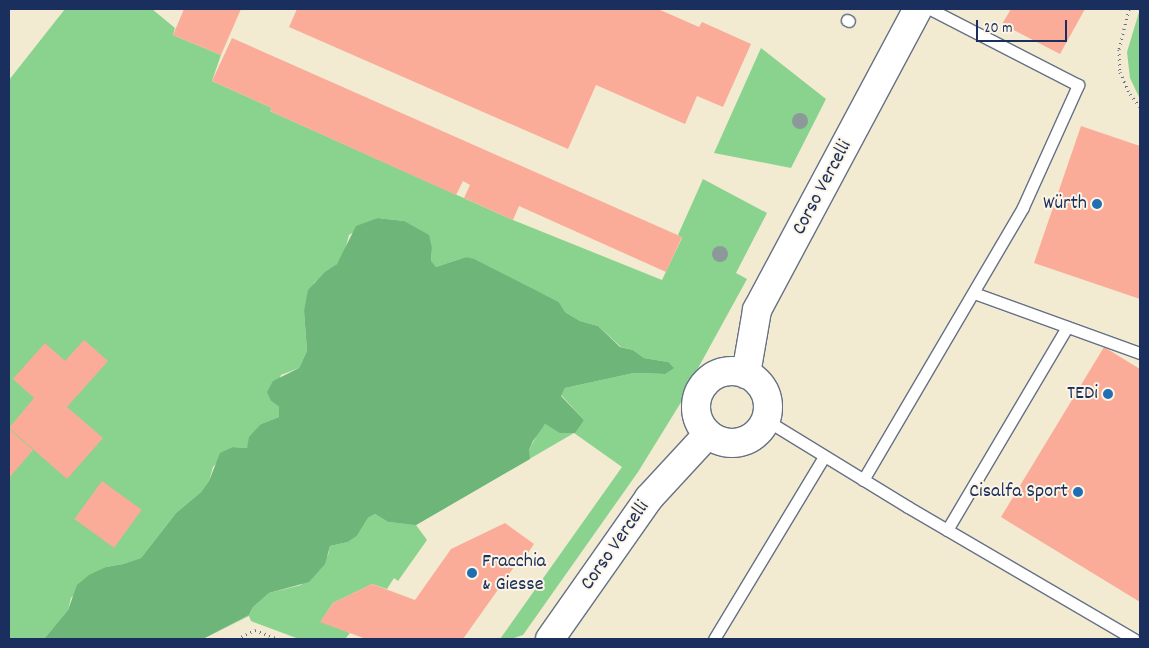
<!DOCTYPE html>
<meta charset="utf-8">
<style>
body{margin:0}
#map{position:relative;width:1149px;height:648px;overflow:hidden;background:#f2ebd1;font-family:Dekko,sans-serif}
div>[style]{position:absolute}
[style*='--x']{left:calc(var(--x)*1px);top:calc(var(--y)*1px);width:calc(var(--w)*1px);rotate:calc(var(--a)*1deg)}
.green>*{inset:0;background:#89d38f}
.forest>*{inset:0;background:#6eb57a}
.building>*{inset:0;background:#fbac99;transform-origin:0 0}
.path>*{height:3px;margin-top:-1.5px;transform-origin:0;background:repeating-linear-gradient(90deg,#667186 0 1px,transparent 0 5px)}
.roads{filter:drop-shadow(1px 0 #667186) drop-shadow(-1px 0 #667186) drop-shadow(0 1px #667186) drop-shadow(0 -1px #667186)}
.lane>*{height:11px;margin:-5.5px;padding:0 5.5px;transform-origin:5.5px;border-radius:5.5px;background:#fff}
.primary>*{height:28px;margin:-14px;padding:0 14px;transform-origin:14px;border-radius:14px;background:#fff}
.primary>.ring{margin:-14px;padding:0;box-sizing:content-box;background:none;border:28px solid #fff;border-radius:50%}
.trees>*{width:16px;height:16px;margin:-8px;border-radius:50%;background:#8b9a98}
.dots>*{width:14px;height:14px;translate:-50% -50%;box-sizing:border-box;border:2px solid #fcf5e5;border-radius:50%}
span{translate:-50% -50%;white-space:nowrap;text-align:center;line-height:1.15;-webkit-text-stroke:4px #fcf5e5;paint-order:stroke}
.street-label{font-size:20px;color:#1b2f5e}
.poi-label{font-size:20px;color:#1b2f5e}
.right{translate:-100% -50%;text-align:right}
.left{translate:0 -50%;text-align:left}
.frame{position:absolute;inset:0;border:10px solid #1b2f5e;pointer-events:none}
.scale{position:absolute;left:976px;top:20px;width:91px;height:22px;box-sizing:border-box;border:2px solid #1b2f5e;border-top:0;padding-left:6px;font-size:15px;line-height:18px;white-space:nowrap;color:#1b2f5e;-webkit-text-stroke:4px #fcf5e5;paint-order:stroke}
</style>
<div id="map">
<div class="green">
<div style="clip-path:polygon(65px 9px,152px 9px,175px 28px,173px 35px,221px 55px,212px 81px,272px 108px,270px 111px,513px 220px,662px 280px,682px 238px,678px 235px,703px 179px,767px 213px,736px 273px,747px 279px,691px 381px,688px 391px,638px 472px,523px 635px,511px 639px,500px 639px,622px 467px,574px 433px,416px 525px,427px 540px,398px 581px,394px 578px,387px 589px,372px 584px,333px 603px,321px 621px,350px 633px,345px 639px,299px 639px,251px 621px,249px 616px,203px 639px,249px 615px,253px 607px,269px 593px,301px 585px,328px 555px,330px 546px,348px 542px,357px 536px,368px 518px,375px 514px,388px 522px,409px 524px,529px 450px,540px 429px,545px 424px,552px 428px,584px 420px,561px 395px,565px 388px,634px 373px,665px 374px,668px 362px,644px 358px,633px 350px,621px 347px,598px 326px,580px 321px,565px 312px,559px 302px,466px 257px,436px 267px,431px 262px,432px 248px,404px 221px,378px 218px,349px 235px,344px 254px,337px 264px,314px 283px,304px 311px,307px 351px,299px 368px,281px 375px,271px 401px,279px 407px,279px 417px,261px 424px,247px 448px,233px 447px,213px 467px,209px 481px,201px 492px,176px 513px,141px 558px,123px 564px,106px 567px,71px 598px,68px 610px,44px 639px,9px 639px,9px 80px)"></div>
<div style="clip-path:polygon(1140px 9px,1140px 99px,1130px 78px,1127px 52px)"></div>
<div style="clip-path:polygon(761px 48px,826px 99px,791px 168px,714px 153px)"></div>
</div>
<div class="forest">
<div style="clip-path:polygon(378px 218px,404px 221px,429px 235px,432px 248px,431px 261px,436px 267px,466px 257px,474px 259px,559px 302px,565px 312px,580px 321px,598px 326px,620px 347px,633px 350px,644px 358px,668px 362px,674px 368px,665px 374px,634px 373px,565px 388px,561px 396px,584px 420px,575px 433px,560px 433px,545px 424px,533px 441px,529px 450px,530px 459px,416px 525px,388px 522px,375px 514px,368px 518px,357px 536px,348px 542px,330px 546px,325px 564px,309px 582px,269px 593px,253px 607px,249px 615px,203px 639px,44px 639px,68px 610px,77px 585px,89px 575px,106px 567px,123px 564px,141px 558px,176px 513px,201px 492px,209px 481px,220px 453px,233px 447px,247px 448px,249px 437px,261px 424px,279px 417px,279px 407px,271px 401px,267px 392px,273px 381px,299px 368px,307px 351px,304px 311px,308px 290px,325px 272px,337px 264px,356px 226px)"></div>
</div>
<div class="building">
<div style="clip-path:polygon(184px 9px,241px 9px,221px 55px,173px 35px)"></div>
<div style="clip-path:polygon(297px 9px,658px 9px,699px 27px,702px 22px,751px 44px,723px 107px,697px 96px,685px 124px,596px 85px,568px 149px,289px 27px)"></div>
<div style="clip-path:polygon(1011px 9px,1085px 9px,1060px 54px,1002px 24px)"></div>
<div style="clip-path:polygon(232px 38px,682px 237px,666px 272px,519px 206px,513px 220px,464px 198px,470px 185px,463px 181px,456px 195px,270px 111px,272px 108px,212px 81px)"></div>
<div style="clip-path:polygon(1081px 126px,1140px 146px,1140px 299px,1034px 263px)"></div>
<div style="clip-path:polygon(84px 340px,108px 361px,67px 407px,103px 438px,67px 479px,9px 428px,34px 398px,13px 379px,45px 343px,65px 361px)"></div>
<div style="clip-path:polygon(1104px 347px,1140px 369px,1140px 602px,1001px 517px)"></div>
<div style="clip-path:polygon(9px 429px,33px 450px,9px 478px)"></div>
<div style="left:102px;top:481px;width:49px;height:47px;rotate:36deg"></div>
<div style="clip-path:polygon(505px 523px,534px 544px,522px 562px,519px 560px,463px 639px,366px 639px,320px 622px,333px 603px,372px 584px,415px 600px,451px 549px)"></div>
</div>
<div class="path">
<div style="--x:1129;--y:9;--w:41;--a:104"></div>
<div style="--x:1119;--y:49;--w:23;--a:88"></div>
<div style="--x:1120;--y:72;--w:24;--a:66"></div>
<div style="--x:1130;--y:94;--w:16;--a:52"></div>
<div style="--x:237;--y:639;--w:20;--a:-27"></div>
<div style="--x:255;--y:630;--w:26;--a:21"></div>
</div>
<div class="roads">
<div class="lane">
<div style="--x:847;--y:20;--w:2;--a:27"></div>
<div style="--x:974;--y:293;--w:177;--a:19.9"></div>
<div style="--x:766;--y:420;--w:167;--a:31.5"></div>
<div style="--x:908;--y:507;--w:262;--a:30.3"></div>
<div style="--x:863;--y:480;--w:316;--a:-59.6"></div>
<div style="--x:1023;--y:207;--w:134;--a:-65.7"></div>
<div style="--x:1078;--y:85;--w:166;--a:-152.8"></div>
<div style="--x:947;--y:530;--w:236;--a:-59.4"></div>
<div style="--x:714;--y:639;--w:213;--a:-58.9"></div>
</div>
<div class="primary">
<div class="ring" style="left:696px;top:371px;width:44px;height:44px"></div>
<div style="--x:746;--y:374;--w:65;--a:-80.2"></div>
<div style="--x:757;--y:310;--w:341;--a:-61.9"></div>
<div style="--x:550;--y:639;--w:172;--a:-54.9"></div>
<div style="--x:649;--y:498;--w:87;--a:-47.3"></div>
</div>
</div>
<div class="trees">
<div style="left:800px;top:121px"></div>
<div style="left:720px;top:254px"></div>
</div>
<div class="dots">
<div style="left:1097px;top:204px;background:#1f6fb2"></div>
<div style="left:1108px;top:394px;background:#1f6fb2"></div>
<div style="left:1078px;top:492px;background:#1f6fb2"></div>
<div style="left:472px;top:573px;background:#1f6fb2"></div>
</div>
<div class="street-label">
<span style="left:823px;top:188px;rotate:-62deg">Corso Vercelli</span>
<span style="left:616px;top:546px;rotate:-55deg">Corso Vercelli</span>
</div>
<div class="poi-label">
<span class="right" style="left:1087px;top:204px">Würth</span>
<span class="right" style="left:1098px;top:394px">TEDi</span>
<span class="right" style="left:1068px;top:492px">Cisalfa Sport</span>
<span class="left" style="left:482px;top:574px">Fracchia<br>&amp; Giesse</span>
</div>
<div class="frame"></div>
<div class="scale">20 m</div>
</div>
